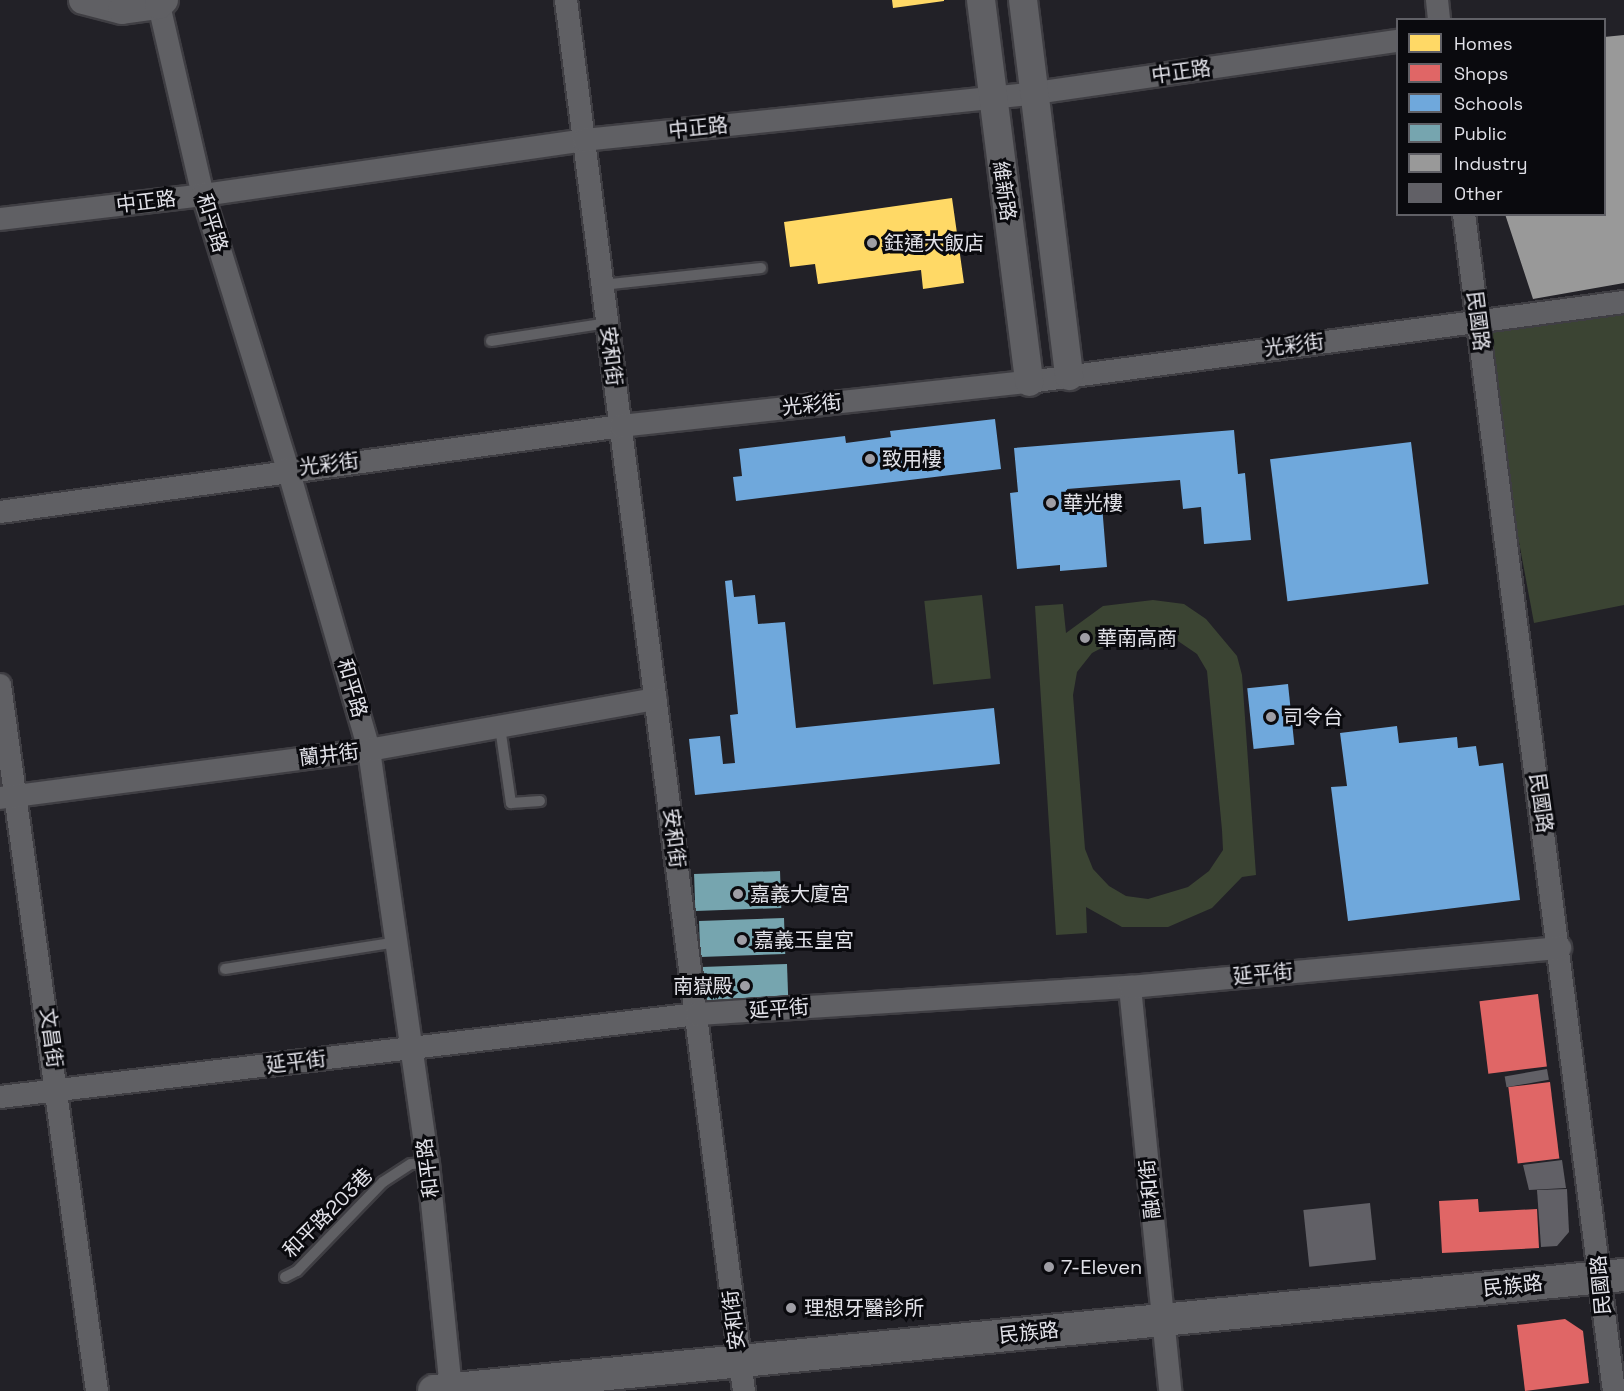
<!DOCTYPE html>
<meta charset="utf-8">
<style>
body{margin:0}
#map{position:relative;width:1624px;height:1391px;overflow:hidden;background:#222127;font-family:"Space Grotesk","Noto Sans TC",sans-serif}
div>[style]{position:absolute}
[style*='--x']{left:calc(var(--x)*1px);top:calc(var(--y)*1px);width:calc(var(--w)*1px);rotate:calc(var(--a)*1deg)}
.green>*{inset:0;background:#3b4433;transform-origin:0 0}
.homes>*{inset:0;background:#ffd966}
.shops>*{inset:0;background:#e06666;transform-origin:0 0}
.schools>*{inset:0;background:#6fa8dc;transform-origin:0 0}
.public>*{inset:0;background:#76a5af;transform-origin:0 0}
.industry>*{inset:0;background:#999}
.building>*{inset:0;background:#616066;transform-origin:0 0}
.roads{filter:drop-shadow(2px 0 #3f3e43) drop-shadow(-2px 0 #3f3e43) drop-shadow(0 2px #3f3e43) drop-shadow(0 -2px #3f3e43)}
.service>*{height:10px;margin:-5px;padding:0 5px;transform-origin:5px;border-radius:5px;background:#606064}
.minor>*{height:22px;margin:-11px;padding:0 11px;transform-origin:11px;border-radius:11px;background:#606064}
.tertiary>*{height:28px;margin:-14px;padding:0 14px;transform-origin:14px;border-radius:14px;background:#606064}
.secondary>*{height:32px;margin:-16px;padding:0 16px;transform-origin:16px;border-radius:16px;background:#606064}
.dots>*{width:16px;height:16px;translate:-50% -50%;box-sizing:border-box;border:3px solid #0a0a0e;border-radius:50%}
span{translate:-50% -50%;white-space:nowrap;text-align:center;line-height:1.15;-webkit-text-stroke:6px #0a0a0e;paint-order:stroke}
.street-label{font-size:20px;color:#e2e2e9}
.poi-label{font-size:20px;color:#e2e2e9}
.left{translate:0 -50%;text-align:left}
.right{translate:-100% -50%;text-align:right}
.legend{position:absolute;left:1396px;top:18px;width:210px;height:198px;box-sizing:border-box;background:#0a0a0e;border:2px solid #606066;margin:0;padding:8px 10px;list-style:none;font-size:18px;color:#e2e2e9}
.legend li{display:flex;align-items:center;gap:12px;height:30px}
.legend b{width:30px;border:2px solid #606066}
</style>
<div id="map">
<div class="green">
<div style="clip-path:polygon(1624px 312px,1624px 605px,1534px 623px,1478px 321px)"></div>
<div style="left:982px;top:595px;width:84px;height:58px;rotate:84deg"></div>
<div style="clip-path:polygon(evenodd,1153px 600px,1184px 604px,1206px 619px,1237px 656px,1242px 675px,1256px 875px,1242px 877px,1212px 908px,1168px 927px,1122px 927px,1086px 907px,1087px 933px,1056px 935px,1035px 606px,1063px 604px,1066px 633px,1103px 606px,1153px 600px,1130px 633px,1153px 633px,1175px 639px,1197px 654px,1207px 671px,1222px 830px,1223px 850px,1209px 871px,1188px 887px,1148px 899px,1126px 896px,1109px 886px,1093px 869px,1085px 849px,1073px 695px,1077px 672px,1092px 653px,1130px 633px)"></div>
</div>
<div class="homes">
<div style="clip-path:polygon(892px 0,944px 0,944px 1px,893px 8px)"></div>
<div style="clip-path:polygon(952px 198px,964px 283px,923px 289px,921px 270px,818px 284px,815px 264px,790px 267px,784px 222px)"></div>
</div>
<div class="shops">
<div style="left:1538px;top:994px;width:73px;height:59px;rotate:83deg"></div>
<div style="left:1550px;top:1082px;width:77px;height:42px;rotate:83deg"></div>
<div style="clip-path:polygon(1478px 1199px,1479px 1212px,1537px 1209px,1539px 1248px,1442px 1253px,1439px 1201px)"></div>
<div style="clip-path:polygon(1565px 1319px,1583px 1331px,1589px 1383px,1525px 1391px,1517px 1325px)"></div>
</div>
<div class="schools">
<div style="clip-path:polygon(995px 419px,1001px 469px,736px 501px,733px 477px,742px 476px,739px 449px,845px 436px,846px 443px,891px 437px,890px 431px)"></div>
<div style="clip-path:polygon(1234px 430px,1238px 474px,1245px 473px,1251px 540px,1204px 544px,1201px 507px,1183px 509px,1180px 480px,1067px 489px,1069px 500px,1090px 498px,1090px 507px,1102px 505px,1107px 567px,1060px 571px,1060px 565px,1017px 569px,1010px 493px,1018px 492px,1014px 448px)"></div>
<div style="left:1411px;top:442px;width:143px;height:142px;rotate:83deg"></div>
<div style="clip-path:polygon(732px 580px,734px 597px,755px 595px,758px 624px,785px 622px,796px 728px,994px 708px,1000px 764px,695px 795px,689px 739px,720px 736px,723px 764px,735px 763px,730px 715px,738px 714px,725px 581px)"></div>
<div style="left:1288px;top:684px;width:61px;height:41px;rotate:84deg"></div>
<div style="clip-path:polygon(1397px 726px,1399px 743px,1457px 737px,1458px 748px,1476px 746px,1479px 766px,1503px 763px,1520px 900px,1348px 921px,1331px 787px,1347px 786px,1340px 733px)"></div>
</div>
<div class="public">
<div style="left:780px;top:871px;width:37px;height:86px;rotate:88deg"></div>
<div style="left:784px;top:918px;width:36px;height:85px;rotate:88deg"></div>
<div style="left:787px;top:964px;width:36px;height:85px;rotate:88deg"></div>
</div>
<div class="industry">
<div style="clip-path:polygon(1624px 35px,1624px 283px,1533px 299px,1505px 214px,1604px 214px,1604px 37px)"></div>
</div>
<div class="building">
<div style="left:1547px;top:1069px;width:11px;height:43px;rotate:80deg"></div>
<div style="clip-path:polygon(1562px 1160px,1566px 1188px,1529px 1190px,1523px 1165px)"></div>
<div style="clip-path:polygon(1567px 1189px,1569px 1232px,1557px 1246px,1541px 1247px,1537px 1190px)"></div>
<div style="left:1370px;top:1203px;width:57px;height:67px;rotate:84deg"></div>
</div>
<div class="roads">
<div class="service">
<div style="--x:602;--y:285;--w:160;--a:-6.1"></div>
<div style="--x:491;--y:341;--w:117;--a:-8.8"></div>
<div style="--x:500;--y:727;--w:77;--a:81.8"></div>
<div style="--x:511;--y:803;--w:29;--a:-4"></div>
<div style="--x:225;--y:969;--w:175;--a:-8.9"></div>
<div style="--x:285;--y:1277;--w:13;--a:-27"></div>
<div style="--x:297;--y:1271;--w:124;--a:-46"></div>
<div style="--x:383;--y:1182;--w:33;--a:-33"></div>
<div style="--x:411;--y:1164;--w:17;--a:-3"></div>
</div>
<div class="minor">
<div style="--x:566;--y:0;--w:1402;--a:82.71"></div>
<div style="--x:1437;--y:0;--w:20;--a:84"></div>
<div style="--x:159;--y:5;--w:195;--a:77"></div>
<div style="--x:203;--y:195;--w:287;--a:72.8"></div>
<div style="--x:288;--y:469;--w:292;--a:73.9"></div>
<div style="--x:369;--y:750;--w:417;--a:81.9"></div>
<div style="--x:428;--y:1163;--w:229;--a:84.2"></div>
<div style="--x:1464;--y:214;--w:1187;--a:82.74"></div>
<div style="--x:0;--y:219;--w:204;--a:-6.7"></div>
<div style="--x:203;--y:195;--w:385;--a:-8.2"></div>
<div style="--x:584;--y:140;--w:453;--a:-5.9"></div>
<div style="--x:1035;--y:93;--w:367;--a:-8.2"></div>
<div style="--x:0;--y:512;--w:627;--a:-7.88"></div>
<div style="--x:621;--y:426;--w:410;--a:-6.2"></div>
<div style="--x:1029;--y:382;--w:600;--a:-7.66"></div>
<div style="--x:0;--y:685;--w:713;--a:82.18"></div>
<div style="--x:0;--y:798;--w:372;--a:-7.4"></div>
<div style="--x:369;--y:750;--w:291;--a:-10.1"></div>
<div style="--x:1130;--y:987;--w:406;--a:84.3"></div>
<div style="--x:0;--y:1097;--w:702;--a:-6.79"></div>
<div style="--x:697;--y:1014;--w:434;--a:-3.6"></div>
<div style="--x:1130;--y:987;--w:432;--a:-5.2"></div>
</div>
<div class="tertiary">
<div style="--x:83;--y:0;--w:40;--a:14.4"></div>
<div style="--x:122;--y:10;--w:37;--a:-8"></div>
<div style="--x:159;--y:5;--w:7;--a:-45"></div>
<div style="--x:981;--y:0;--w:385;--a:82.8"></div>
<div style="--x:1023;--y:0;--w:379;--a:83"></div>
</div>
<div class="secondary">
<div style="--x:434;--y:1391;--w:1196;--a:-5.57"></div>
</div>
</div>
<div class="dots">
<div style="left:872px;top:243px;background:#9f9ea5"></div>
<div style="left:870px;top:459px;background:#9f9ea5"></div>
<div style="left:1051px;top:503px;background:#9f9ea5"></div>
<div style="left:1085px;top:638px;background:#9f9ea5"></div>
<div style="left:1271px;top:717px;background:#9f9ea5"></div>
<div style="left:738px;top:894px;background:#9f9ea5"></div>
<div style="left:742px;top:940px;background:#9f9ea5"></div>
<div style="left:745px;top:986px;background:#9f9ea5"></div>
<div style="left:1049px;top:1267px;background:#9f9ea5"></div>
<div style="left:791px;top:1308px;background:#9f9ea5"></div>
</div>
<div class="street-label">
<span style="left:1181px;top:72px;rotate:-8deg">中正路</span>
<span style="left:698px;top:128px;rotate:-6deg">中正路</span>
<span style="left:1004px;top:191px;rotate:82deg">維新路</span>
<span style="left:146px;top:202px;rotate:-7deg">中正路</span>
<span style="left:212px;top:223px;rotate:73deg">和平路</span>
<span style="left:1478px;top:321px;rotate:83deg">民國路</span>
<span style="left:1294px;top:345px;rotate:-7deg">光彩街</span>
<span style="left:611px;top:356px;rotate:83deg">安和街</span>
<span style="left:812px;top:405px;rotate:-6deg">光彩街</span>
<span style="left:329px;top:464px;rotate:-7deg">光彩街</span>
<span style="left:352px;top:688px;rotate:74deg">和平路</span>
<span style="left:329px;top:755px;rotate:-7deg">蘭井街</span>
<span style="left:1541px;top:803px;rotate:82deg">民國路</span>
<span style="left:674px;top:838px;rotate:83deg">安和街</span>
<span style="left:1263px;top:974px;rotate:-5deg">延平街</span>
<span style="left:779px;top:1009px;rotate:-4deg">延平街</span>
<span style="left:51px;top:1038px;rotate:82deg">文昌街</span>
<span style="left:296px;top:1062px;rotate:-7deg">延平街</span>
<span style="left:428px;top:1168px;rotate:-97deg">和平路</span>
<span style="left:1150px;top:1189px;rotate:-96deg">融和街</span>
<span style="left:328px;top:1213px;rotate:-45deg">和平路203巷</span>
<span style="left:1601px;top:1285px;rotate:-95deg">民國路</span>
<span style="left:1513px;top:1286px;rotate:-6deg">民族路</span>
<span style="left:734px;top:1320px;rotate:-97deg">安和街</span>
<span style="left:1029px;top:1333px;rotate:-6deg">民族路</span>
</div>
<div class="poi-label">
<span class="left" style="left:884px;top:243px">鈺通大飯店</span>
<span class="left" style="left:882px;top:459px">致用樓</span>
<span class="left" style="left:1063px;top:503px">華光樓</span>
<span class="left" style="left:1097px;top:638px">華南高商</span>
<span class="left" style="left:1283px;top:717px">司令台</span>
<span class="left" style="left:750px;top:894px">嘉義大廈宮</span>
<span class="left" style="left:754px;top:940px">嘉義玉皇宮</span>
<span class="right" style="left:733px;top:986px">南嶽殿</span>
<span class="left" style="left:1061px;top:1267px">7-Eleven</span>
<span class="left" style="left:804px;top:1308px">理想牙醫診所</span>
</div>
<ul class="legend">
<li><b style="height:16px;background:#ffd966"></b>Homes</li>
<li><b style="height:16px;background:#e06666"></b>Shops</li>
<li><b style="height:16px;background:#6fa8dc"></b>Schools</li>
<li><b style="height:16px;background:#76a5af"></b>Public</li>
<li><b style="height:16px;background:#999"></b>Industry</li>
<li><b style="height:16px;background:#616066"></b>Other</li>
</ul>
</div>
